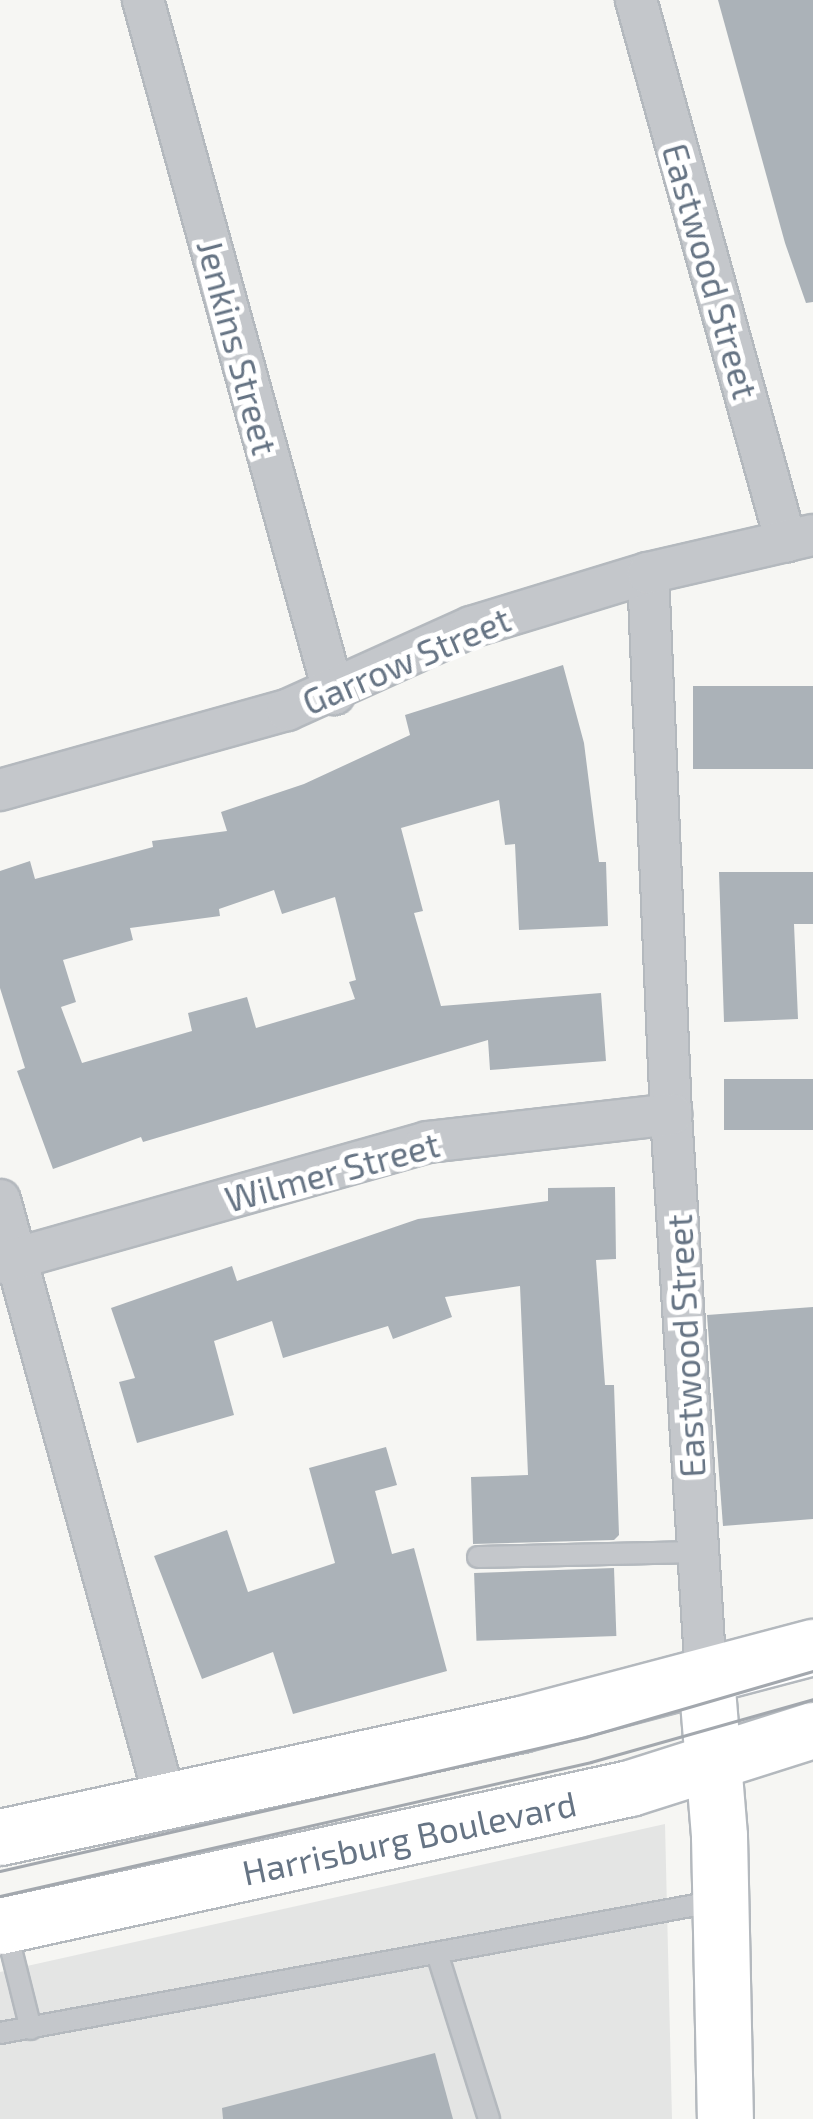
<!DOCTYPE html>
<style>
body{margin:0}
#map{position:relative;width:813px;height:2119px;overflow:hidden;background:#f6f6f3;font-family:"Exo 2",sans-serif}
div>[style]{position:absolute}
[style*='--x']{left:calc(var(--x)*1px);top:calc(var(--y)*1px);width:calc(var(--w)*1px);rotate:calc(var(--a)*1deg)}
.built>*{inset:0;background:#e4e5e4}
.building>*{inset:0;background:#abb2b8;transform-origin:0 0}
.roads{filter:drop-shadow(2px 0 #b4b9be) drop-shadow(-2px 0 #b4b9be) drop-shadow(0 2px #b4b9be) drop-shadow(0 -2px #b4b9be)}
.lane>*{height:20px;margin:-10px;padding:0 10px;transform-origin:10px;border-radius:10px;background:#c4c7cb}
.street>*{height:40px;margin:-20px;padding:0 20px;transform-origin:20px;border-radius:20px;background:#c4c7cb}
.secondary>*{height:55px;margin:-27.5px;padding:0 27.5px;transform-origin:27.5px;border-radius:27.5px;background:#fff}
.tram>*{height:2.5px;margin:-1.25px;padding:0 1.25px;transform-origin:1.25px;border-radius:1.25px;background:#a3a8ae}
span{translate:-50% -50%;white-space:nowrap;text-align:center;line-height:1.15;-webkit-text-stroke:10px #fff;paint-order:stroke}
.street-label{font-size:35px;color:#667484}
</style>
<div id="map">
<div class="built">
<div style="clip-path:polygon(665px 1824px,672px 2119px,0 2119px,0 1972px)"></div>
</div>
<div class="building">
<div style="clip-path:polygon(718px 0,813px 0,813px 302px,806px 303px,785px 243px)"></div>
<div style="clip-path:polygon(evenodd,563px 665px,584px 743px,599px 862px,606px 862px,608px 926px,519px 930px,515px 844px,505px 845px,499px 800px,401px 828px,423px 911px,414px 913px,441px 1006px,601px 993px,606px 1061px,490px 1070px,488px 1040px,143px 1142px,141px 1137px,53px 1169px,17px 1071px,25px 1068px,0 988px,0 871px,30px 861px,35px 879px,153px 847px,152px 841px,227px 831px,221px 812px,304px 784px,410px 735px,405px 715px,563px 665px,274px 890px,282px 914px,335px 897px,356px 980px,349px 982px,355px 999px,256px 1028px,247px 997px,188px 1013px,192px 1031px,82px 1063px,61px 1007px,76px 1002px,63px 960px,133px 940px,130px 928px,220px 916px,219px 909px,274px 890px)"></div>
<div style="left:813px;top:686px;width:83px;height:120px;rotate:90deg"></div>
<div style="clip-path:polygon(719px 872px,813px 872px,813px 924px,794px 924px,798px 1019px,724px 1022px)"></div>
<div style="left:813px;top:1079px;width:51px;height:89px;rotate:90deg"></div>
<div style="clip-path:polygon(615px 1187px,616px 1259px,596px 1260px,605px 1385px,614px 1385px,619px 1535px,614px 1540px,473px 1544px,471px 1477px,528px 1475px,520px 1286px,445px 1297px,452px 1317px,393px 1339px,388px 1326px,283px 1358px,272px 1321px,214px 1341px,234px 1415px,137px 1443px,119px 1382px,135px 1378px,111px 1308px,232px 1266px,237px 1281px,418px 1219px,548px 1201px,548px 1188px)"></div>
<div style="clip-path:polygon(813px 1307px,813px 1519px,723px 1526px,707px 1315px)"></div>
<div style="clip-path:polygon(386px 1447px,397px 1485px,375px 1491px,392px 1554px,414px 1548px,447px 1671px,293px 1714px,273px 1652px,202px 1679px,154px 1556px,227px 1530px,248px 1592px,335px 1563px,309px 1468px)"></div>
<div style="left:614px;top:1568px;width:68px;height:140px;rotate:88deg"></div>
<div style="clip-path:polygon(435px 2053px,453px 2119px,223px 2119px,222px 2108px)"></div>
</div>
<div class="roads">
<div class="lane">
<div style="--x:478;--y:1557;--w:219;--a:-1.3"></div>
<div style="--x:6;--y:1929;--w:103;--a:76"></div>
<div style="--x:437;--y:1953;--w:174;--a:72.6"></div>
<div style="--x:0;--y:2033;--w:730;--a:-10.42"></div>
</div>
<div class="street">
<div style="--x:143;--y:0;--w:720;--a:74.61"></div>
<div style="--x:636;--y:0;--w:562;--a:74.53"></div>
<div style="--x:648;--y:573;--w:541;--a:87.57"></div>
<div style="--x:671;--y:1114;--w:564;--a:86.44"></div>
<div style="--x:0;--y:790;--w:298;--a:-15.6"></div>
<div style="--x:287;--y:710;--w:202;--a:-24.3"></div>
<div style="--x:471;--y:627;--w:185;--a:-17"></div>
<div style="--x:648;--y:573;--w:169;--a:-13"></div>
<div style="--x:0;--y:1200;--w:621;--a:74.6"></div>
<div style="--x:0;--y:1263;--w:444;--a:-15.8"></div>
<div style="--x:427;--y:1142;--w:246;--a:-6.5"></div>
</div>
<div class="secondary">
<div style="--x:706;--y:1677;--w:160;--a:85.3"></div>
<div style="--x:719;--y:1836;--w:283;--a:88.8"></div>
<div style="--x:0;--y:1837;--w:533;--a:-12.24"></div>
<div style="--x:521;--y:1724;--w:302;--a:-14.8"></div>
<div style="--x:0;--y:1926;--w:645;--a:-12.36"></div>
<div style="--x:630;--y:1788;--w:192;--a:-17.6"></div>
</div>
</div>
<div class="tram">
<div style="--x:0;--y:1871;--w:601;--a:-12.88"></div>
<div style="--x:586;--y:1737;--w:236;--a:-16.2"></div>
<div style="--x:0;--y:1896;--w:606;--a:-12.77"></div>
<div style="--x:591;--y:1762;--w:231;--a:-15.8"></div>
</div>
<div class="street-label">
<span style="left:711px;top:271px;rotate:74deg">Eastwood Street</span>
<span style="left:238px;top:347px;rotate:75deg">Jenkins Street</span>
<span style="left:406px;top:660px;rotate:-23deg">Garrow Street</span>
<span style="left:332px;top:1171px;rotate:-15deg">Wilmer Street</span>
<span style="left:685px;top:1346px;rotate:-93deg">Eastwood Street</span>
<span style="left:409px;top:1837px;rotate:-12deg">Harrisburg Boulevard</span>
</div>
</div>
